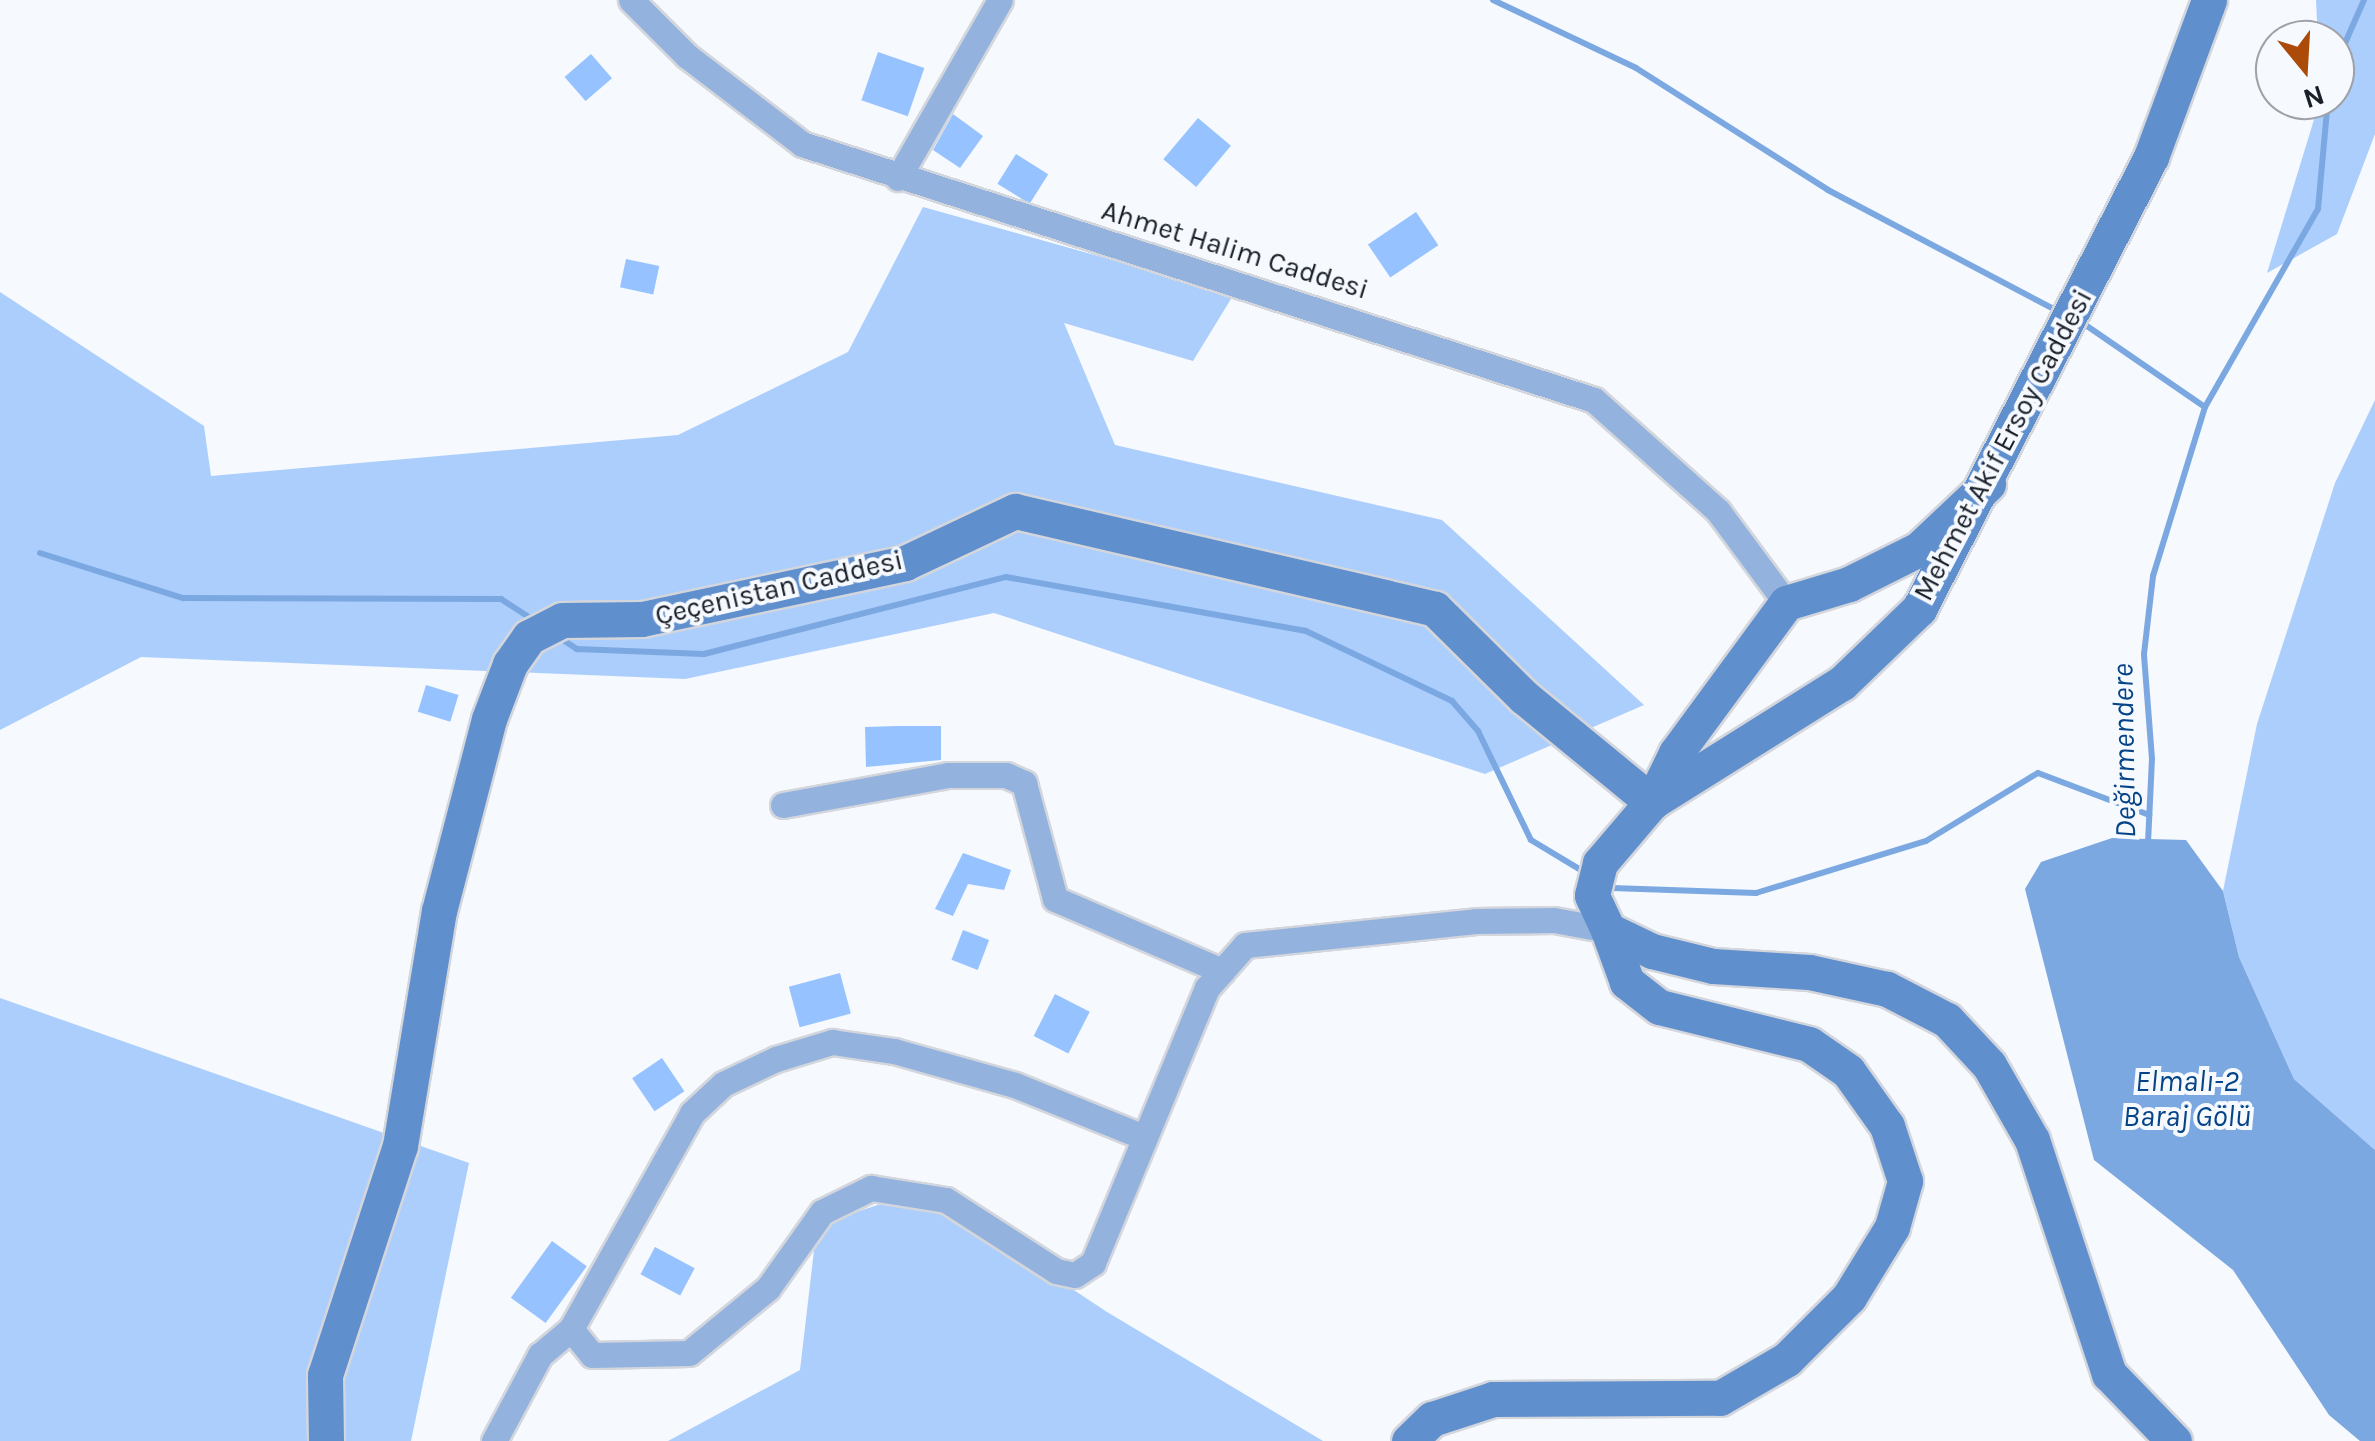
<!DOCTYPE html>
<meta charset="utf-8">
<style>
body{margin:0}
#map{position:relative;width:2375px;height:1441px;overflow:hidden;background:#f6f9fe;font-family:Karla,sans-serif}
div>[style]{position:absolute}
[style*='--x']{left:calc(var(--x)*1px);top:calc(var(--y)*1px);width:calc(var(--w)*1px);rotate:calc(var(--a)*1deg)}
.green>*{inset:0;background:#accefc}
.water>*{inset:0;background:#7ca8e2}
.stream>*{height:6px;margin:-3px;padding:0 3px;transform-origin:3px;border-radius:3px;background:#7ca8e2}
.building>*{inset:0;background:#96c3ff;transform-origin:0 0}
.roads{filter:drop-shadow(2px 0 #d3d6dc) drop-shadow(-2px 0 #d3d6dc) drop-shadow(0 2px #d3d6dc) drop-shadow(0 -2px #d3d6dc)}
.street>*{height:25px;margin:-12.5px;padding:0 12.5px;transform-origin:12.5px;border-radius:12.5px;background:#93b3de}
.secondary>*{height:35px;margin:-17.5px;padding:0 17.5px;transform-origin:17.5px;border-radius:17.5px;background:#608fce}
span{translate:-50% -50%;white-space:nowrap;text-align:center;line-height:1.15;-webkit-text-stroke:8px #f6f9fe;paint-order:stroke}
.street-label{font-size:28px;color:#191f28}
.water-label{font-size:30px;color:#064488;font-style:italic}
.north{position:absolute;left:2255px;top:20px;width:100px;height:100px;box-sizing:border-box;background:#f6f9fe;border:2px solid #9ea2a8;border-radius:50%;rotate:162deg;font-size:28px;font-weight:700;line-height:40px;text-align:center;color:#191f28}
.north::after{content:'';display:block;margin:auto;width:35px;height:45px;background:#ac4a0a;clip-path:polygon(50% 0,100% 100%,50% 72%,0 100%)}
</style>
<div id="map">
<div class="green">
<div style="clip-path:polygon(2316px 0,2375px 0,2375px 134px,2337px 234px,2267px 273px,2320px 100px,2335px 100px,2335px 40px,2318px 40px)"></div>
<div style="clip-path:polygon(923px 207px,1234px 294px,1193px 361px,1064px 323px,1115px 445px,1442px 520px,1644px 705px,1485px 774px,994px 613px,685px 679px,141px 657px,0 730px,0 292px,204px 426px,211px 476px,678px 435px,848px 352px)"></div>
<div style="clip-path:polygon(2375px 400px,2375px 1150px,2294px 1079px,2239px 957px,2223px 891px,2257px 724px,2335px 483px)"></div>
<div style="clip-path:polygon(0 998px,469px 1163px,411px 1441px,0 1441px)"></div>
<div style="clip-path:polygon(923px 1190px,1107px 1312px,1323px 1441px,668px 1441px,800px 1370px,817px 1225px)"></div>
</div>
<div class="water">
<div style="clip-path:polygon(2112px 838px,2186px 840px,2223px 891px,2239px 957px,2294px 1079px,2375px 1150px,2375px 1441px,2360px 1441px,2329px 1415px,2233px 1270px,2094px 1160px,2025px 889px,2041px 862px)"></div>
</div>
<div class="stream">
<div style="--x:1493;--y:0;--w:158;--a:25.4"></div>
<div style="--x:1636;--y:68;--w:227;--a:32.4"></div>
<div style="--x:1828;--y:190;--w:255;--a:27.8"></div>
<div style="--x:2335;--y:66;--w:72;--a:-66.3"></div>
<div style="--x:2087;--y:326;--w:143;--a:34.5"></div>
<div style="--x:40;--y:553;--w:150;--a:17.5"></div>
<div style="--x:183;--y:598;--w:318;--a:0.2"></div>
<div style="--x:501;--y:599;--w:33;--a:33"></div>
<div style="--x:563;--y:640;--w:17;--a:33"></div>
<div style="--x:577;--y:649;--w:127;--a:2.3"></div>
<div style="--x:704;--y:654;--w:312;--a:-14.3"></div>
<div style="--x:1006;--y:577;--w:305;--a:10.2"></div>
<div style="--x:1306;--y:631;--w:162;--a:25.6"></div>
<div style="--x:1452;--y:701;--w:40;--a:49"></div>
<div style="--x:1478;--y:731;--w:121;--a:64.1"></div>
<div style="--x:1531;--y:840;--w:56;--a:31.1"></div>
<div style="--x:2148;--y:843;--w:84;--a:-87.3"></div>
<div style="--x:2152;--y:759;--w:105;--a:-94.4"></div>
<div style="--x:2144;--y:654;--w:79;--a:-83.4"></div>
<div style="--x:2153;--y:576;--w:177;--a:-72.9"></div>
<div style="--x:2205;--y:407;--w:228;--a:-60.3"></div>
<div style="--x:2318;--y:209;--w:109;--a:-84.8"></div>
<div style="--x:1612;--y:888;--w:144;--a:2"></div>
<div style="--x:1756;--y:893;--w:178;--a:-17"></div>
<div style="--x:1926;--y:841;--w:131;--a:-31.3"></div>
<div style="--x:2038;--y:773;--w:119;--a:20.7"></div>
</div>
<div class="building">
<div style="left:878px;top:52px;width:49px;height:51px;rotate:19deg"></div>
<div style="left:591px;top:54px;width:32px;height:35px;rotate:49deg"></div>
<div style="clip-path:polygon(953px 114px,983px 136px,960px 168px,933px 150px)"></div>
<div style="left:1198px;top:118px;width:43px;height:54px;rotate:40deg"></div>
<div style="left:1016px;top:154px;width:38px;height:35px;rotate:32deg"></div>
<div style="left:1416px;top:212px;width:40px;height:58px;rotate:56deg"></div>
<div style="left:626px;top:259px;width:34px;height:29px;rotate:12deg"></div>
<div style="left:426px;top:685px;width:34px;height:28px;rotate:17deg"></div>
<div style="clip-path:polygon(897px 726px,941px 726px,941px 760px,866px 767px,865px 727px)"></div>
<div style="clip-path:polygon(963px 853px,1011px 870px,1004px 890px,968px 884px,953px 916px,935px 909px)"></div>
<div style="left:963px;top:930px;width:28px;height:32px;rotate:21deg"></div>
<div style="left:840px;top:973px;width:42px;height:53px;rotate:75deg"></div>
<div style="left:1055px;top:994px;width:39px;height:47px;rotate:27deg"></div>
<div style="left:662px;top:1058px;width:40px;height:36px;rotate:56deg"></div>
<div style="left:552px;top:1241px;width:43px;height:70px;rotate:36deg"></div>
<div style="left:655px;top:1247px;width:45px;height:31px;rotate:28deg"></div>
</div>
<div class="roads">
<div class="street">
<div style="--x:631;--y:0;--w:79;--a:45"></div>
<div style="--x:687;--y:56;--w:145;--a:37.4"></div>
<div style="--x:802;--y:144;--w:832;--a:17.91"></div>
<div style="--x:1594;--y:400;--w:166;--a:41.8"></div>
<div style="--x:1718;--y:511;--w:114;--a:53.5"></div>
<div style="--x:898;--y:178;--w:205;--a:-60.2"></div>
<div style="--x:783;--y:805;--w:168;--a:-10.3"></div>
<div style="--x:948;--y:775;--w:58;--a:0"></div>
<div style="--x:1006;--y:775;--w:20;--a:24"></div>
<div style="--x:1024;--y:783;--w:120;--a:75"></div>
<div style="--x:1055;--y:899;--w:182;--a:23.3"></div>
<div style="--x:571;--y:1329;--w:33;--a:51"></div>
<div style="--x:592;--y:1355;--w:97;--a:-1.2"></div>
<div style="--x:689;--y:1353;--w:102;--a:-39.4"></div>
<div style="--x:768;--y:1288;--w:93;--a:-54.6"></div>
<div style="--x:822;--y:1212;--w:55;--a:-26.1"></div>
<div style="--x:871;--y:1188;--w:76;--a:9.1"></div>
<div style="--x:946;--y:1200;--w:131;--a:32.8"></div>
<div style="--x:1056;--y:1271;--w:19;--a:12"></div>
<div style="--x:1075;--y:1275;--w:22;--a:-34"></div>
<div style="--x:1093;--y:1263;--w:298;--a:-67.5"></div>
<div style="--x:1207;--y:988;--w:57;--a:-48.5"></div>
<div style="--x:1245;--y:945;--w:232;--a:-5.9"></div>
<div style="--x:1476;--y:921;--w:78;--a:-0.7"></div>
<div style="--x:1554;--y:920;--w:55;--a:10.5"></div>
<div style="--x:494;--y:1441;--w:98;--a:-61.9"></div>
<div style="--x:540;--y:1355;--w:40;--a:-40"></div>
<div style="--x:571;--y:1329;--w:248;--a:-60.7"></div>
<div style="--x:692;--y:1113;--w:42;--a:-43.1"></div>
<div style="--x:723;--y:1084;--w:59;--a:-25.3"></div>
<div style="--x:776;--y:1059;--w:59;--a:-16.9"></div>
<div style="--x:832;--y:1042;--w:63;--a:8.3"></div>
<div style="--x:894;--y:1051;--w:126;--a:15.7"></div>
<div style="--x:1015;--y:1085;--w:136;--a:22"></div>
</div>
<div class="secondary">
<div style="--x:326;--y:1441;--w:66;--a:-90.9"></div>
<div style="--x:325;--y:1375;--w:241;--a:-71.9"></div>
<div style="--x:400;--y:1146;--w:238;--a:-80.6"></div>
<div style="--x:439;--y:911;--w:198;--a:-75.4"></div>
<div style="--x:489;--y:719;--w:59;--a:-69.1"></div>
<div style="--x:510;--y:664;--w:33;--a:-55"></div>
<div style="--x:529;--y:637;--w:37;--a:-27"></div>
<div style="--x:562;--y:620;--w:80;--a:-0.7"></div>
<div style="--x:642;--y:619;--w:269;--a:-12"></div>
<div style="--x:905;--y:563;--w:122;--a:-25.3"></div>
<div style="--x:1015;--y:511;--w:431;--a:13.1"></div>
<div style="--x:1435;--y:609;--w:125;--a:44.7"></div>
<div style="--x:1524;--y:697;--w:166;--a:39.4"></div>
<div style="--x:1652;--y:802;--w:55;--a:-63.9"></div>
<div style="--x:1676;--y:753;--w:186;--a:-53.7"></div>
<div style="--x:1786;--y:603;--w:66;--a:-16.8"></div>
<div style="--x:1849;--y:584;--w:78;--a:-26.6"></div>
<div style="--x:1919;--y:549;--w:95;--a:-43.3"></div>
<div style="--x:1409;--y:1441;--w:32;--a:-44"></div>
<div style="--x:1432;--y:1419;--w:64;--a:-18.2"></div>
<div style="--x:1493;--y:1399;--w:227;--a:-0.3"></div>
<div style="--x:1720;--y:1398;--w:78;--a:-30.2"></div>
<div style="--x:1787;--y:1359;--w:88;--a:-45"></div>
<div style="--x:1849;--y:1297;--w:82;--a:-58.4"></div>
<div style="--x:1892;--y:1227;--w:48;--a:-74.2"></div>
<div style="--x:1905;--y:1181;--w:58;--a:-108.1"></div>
<div style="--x:1887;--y:1126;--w:67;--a:-125.3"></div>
<div style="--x:1848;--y:1071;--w:47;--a:-145.3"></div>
<div style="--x:1809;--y:1044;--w:154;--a:-166.1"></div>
<div style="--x:1659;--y:1007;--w:41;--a:-142"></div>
<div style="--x:1627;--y:982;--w:55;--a:-110.1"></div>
<div style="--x:2174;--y:1441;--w:93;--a:-134.1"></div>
<div style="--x:2109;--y:1374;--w:246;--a:-108.2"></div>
<div style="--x:2032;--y:1140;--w:86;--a:-119.8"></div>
<div style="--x:1989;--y:1065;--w:62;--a:-133"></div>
<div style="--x:1947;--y:1020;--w:68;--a:-152.7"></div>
<div style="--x:1887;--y:989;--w:80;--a:-167.7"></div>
<div style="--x:1809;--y:972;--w:96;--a:-176.4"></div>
<div style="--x:1713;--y:966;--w:63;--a:-166.2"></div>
<div style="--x:1652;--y:951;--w:49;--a:-154.5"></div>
<div style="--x:1608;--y:930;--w:38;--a:-115"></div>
<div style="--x:1592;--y:895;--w:33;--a:-76"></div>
<div style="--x:1600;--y:863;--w:80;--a:-49.6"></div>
<div style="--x:1652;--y:802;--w:224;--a:-32.1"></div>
<div style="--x:1842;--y:683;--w:107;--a:-43.9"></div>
<div style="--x:1919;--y:609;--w:508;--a:-62.83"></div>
<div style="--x:2151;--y:157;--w:167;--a:-69.7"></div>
</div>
</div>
<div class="street-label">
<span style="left:1235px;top:250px;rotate:17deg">Ahmet Halim Caddesi</span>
<span style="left:2003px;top:445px;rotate:-62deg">Mehmet Akif Ersoy Caddesi</span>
<span style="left:779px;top:588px;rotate:-13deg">Çeçenistan Caddesi</span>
</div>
<div class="water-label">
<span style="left:2124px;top:751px;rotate:-91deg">Değirmendere</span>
<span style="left:2187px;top:1098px">Elmalı-2<br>Baraj Gölü</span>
</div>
<div class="north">N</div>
</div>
